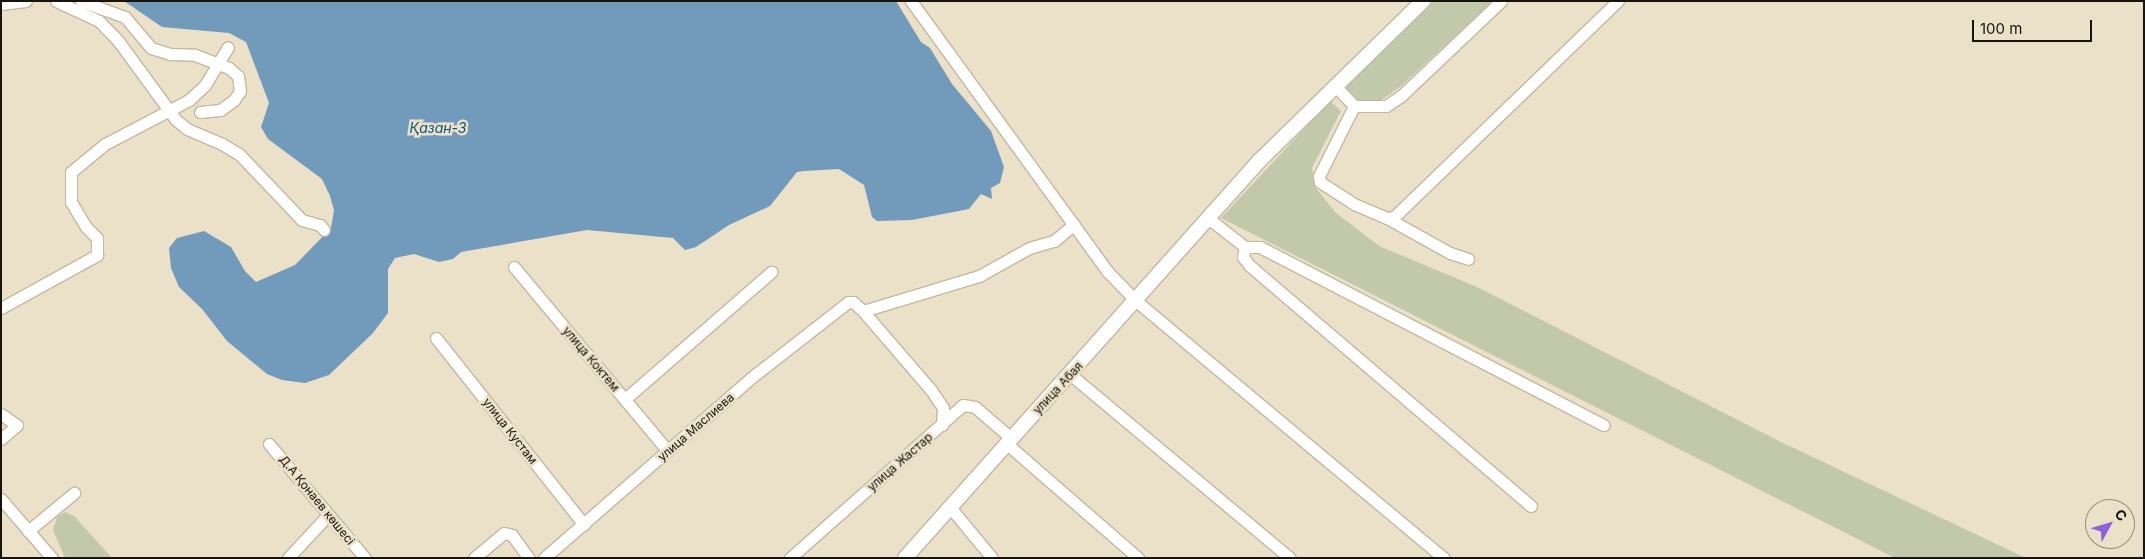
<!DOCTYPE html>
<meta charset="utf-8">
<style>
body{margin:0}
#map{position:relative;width:2145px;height:559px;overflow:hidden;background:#ebe0c8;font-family:Inter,sans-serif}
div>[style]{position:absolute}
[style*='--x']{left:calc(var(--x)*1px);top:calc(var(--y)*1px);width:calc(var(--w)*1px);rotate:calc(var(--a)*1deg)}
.green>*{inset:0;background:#c2c9aa}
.water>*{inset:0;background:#729bbb}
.roads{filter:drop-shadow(1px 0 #c3b8a0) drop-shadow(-1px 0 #c3b8a0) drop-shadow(0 1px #c3b8a0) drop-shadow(0 -1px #c3b8a0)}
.minor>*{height:11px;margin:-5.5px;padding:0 5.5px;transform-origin:5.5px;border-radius:5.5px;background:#fff}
.major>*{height:14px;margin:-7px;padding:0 7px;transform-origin:7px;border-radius:7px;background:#fff}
span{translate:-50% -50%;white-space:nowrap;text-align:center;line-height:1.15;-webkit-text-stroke:5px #ebe0c8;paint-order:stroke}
.street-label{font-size:12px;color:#18140c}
.water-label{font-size:14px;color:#0c537d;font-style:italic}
.frame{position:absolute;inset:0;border:2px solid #18140c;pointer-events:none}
.north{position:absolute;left:2085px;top:499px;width:50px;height:50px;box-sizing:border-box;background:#ebe0c8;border:1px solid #978e7d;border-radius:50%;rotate:51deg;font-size:14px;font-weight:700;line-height:20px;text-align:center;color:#18140c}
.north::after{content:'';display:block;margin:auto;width:18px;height:22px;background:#8d61db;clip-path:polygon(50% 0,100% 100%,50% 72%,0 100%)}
.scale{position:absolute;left:1972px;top:20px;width:120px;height:22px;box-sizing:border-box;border:2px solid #18140c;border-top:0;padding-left:6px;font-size:15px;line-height:18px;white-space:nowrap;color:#18140c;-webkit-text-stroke:4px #ebe0c8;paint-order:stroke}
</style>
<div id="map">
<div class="green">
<div style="clip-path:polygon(1434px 1px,1493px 1px,1401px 86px,1380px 101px,1359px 102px,1345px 86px)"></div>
<div style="clip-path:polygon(1330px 101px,1341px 111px,1312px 168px,1315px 187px,1336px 213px,1379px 246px,1477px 287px,1781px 442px,2026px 558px,1895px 558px,1221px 218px)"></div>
<div style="clip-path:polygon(65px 512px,74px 516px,112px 558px,65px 558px,53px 530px,57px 517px)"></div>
</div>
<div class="water">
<div style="clip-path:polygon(124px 1px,896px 1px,921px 42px,930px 48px,952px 84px,991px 131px,1004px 167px,1000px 183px,991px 188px,992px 199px,981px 194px,969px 209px,912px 220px,877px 221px,872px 217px,864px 185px,839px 169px,804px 171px,797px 172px,770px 206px,729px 225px,696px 247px,685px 250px,673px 238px,587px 230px,461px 252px,453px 259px,439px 262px,414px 254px,395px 258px,388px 269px,388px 313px,373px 333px,329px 375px,305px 383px,282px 380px,267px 374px,227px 341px,202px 309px,179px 287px,171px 268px,169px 248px,177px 238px,204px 231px,231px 247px,245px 271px,256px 282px,295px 265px,331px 228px,334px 210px,330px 196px,322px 179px,268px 139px,261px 127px,269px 103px,246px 42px,229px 33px,162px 27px)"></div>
</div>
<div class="roads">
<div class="minor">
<div style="--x:56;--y:1;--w:47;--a:24.9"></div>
<div style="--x:99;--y:21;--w:29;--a:46"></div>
<div style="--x:119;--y:42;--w:97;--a:53.8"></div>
<div style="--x:176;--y:120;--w:14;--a:39"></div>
<div style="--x:187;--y:129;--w:38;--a:23"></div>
<div style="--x:222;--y:144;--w:21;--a:31"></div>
<div style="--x:240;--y:155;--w:90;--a:46.4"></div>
<div style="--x:302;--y:220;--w:19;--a:16"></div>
<div style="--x:320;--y:225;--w:6;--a:51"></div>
<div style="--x:81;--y:1;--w:47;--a:20"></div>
<div style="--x:125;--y:17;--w:40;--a:50"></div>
<div style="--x:151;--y:48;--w:21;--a:17"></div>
<div style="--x:171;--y:54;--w:24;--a:2"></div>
<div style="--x:195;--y:55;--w:36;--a:21"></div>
<div style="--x:229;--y:68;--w:12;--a:42"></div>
<div style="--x:238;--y:76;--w:15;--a:82"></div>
<div style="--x:240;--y:91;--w:11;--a:124"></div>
<div style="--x:234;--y:100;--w:17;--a:144"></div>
<div style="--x:220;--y:110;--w:20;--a:174"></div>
<div style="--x:911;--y:1;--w:335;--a:54"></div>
<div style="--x:1108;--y:272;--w:39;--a:46"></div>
<div style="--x:1135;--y:300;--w:403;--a:39.9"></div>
<div style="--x:1;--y:4;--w:25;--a:-7"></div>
<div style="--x:1335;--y:86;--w:28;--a:46"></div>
<div style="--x:1354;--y:106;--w:32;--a:0"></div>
<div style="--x:1386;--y:106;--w:18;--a:-34"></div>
<div style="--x:1401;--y:96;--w:138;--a:-43.5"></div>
<div style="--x:1354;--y:106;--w:78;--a:116.6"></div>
<div style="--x:1319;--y:176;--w:6;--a:81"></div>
<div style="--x:1320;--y:182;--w:40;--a:32.9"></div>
<div style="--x:1354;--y:204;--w:36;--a:23"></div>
<div style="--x:1387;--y:218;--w:72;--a:29.1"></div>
<div style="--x:1450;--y:253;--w:19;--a:18"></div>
<div style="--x:1208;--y:218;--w:47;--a:38.1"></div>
<div style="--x:1387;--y:218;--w:7;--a:-8"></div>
<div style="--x:1394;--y:217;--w:311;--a:-44"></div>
<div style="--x:514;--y:267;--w:240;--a:50.1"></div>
<div style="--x:1;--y:308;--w:110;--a:-28.9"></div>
<div style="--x:97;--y:255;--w:17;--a:-90"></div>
<div style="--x:97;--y:238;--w:16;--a:-135"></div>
<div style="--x:86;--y:227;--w:29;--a:-121"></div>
<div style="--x:71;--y:202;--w:30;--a:-90"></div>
<div style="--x:71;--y:172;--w:44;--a:-39.5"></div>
<div style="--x:105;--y:144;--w:95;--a:-27.6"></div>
<div style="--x:189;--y:100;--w:22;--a:-43"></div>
<div style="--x:205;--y:85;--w:44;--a:-58.8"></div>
<div style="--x:863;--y:311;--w:121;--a:-16.8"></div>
<div style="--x:979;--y:276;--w:57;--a:-29.2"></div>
<div style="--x:1029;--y:248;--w:26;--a:-16"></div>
<div style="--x:1054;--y:241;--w:26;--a:-40"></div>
<div style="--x:436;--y:338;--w:238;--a:51.6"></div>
<div style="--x:1071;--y:375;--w:285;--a:39.9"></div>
<div style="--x:625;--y:399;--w:194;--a:-41"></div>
<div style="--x:1;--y:414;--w:19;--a:35"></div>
<div style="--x:17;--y:425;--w:21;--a:139"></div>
<div style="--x:269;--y:444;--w:149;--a:49.9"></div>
<div style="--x:1007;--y:444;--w:174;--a:41"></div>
<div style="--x:1;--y:499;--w:78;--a:49.2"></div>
<div style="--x:949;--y:506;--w:67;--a:50.4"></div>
<div style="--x:1531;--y:506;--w:371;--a:-139.5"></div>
<div style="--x:1249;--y:265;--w:10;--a:-127"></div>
<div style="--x:1243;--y:257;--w:10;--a:-79"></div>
<div style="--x:1245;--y:247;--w:15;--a:0"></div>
<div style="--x:1260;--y:247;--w:387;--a:27.4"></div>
<div style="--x:28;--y:531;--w:60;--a:-39.6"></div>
<div style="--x:288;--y:558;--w:59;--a:-47.1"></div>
<div style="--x:474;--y:558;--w:39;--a:-40"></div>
<div style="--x:504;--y:533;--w:8;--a:14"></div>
<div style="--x:512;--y:535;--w:29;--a:54"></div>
<div style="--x:544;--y:558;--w:281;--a:-41"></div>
<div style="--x:756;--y:374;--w:117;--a:-38"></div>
<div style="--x:848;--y:302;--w:5;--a:0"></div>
<div style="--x:853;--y:302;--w:13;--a:42"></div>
<div style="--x:863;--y:311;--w:104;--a:49.3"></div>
<div style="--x:931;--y:390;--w:22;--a:56"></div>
<div style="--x:943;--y:408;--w:17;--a:93"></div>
<div style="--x:790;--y:558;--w:231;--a:-41.5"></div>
<div style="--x:963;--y:405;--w:12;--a:9"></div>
<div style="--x:975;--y:407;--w:48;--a:40.7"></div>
</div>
<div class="major">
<div style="--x:905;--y:558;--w:533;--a:-48.27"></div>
<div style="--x:1260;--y:160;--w:228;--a:-44.3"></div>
</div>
</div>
<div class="street-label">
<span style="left:591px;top:359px;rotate:50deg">улица Коктем</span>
<span style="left:1058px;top:388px;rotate:-47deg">улица Абая</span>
<span style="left:696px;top:427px;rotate:-41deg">улица Маслиева</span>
<span style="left:510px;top:431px;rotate:52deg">улица Кустам</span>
<span style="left:900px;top:462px;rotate:-41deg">улица Жастар</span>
<span style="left:317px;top:500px;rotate:51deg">Д.А Қонаев көшесі</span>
</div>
<div class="water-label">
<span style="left:438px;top:128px">Қазан-3</span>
</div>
<div class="frame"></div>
<div class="north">С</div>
<div class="scale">100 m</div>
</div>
